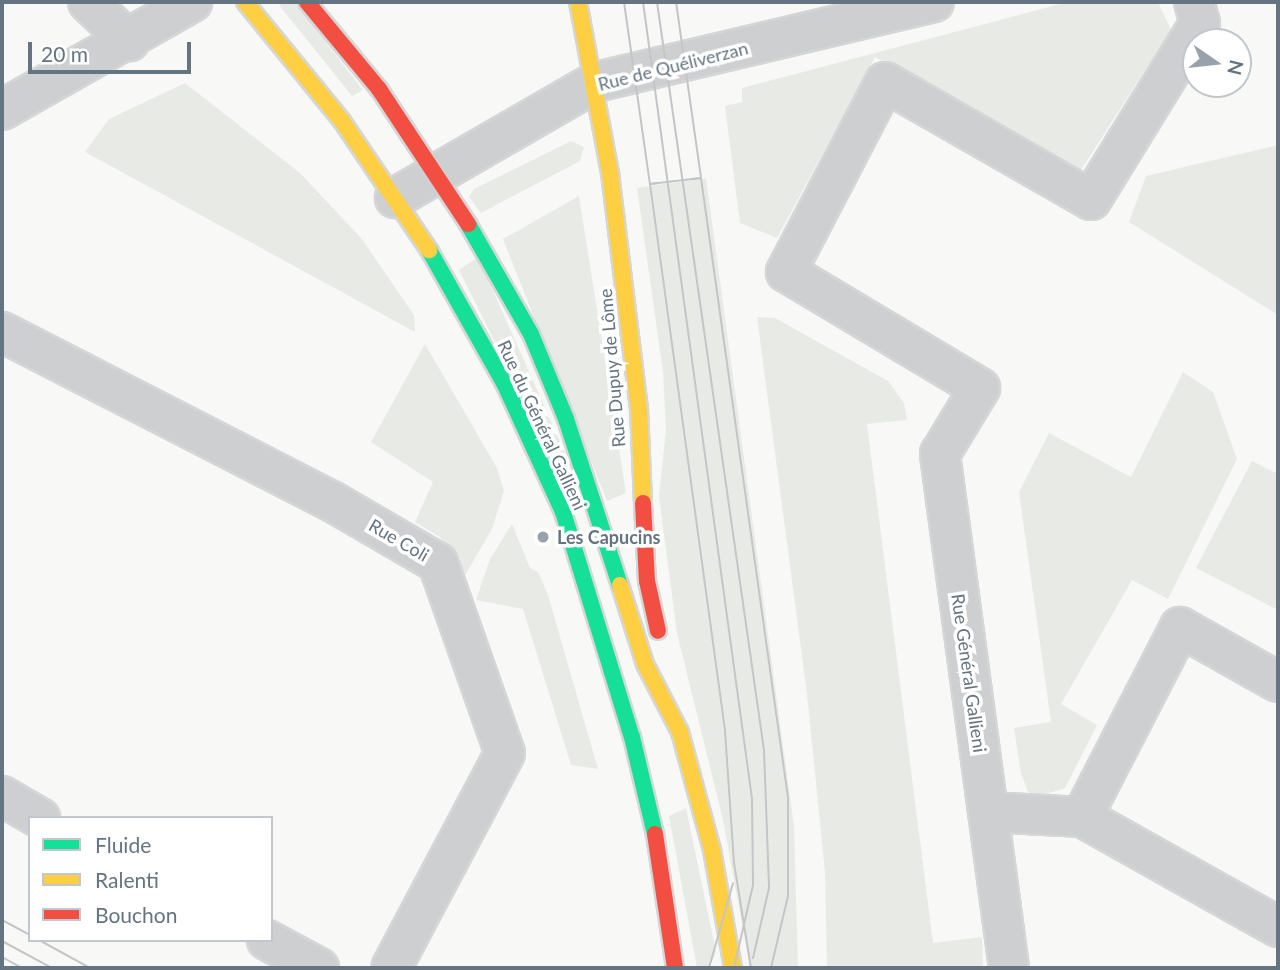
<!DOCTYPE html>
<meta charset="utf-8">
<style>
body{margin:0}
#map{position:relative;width:1280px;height:970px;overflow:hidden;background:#f8f8f7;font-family:Lato,sans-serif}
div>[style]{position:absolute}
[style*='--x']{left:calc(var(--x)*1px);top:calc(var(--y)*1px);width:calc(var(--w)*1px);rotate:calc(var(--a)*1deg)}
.green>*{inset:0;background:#e8ebe5}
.roads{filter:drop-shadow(2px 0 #d5d6d7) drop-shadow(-2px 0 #d5d6d7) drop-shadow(0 2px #d5d6d7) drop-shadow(0 -2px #d5d6d7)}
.street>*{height:38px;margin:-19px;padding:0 19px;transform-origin:19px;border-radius:19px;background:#cecfd0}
.fast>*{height:16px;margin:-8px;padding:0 8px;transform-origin:8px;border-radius:8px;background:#16e098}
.slow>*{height:16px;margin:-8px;padding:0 8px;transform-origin:8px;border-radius:8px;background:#ffcf43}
.jam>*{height:16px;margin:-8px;padding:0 8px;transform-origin:8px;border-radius:8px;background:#f24e42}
.tram>*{height:2px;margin:-1px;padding:0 1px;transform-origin:1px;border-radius:1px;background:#c4c5c7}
.dots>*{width:19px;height:19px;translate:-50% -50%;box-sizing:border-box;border:4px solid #fff;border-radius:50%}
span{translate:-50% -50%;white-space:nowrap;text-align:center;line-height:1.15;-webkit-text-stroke:7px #fff;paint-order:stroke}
.street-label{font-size:18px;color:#647481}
.poi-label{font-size:18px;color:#647481;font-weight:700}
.left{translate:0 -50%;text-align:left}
.frame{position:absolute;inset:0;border:4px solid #647481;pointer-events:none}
.legend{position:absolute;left:28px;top:816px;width:245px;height:126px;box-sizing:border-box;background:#fff;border:2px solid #c1c7cd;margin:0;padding:9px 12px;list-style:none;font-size:21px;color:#647481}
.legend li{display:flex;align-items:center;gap:14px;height:35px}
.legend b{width:35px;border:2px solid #c1c7cd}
.north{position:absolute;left:1182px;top:28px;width:70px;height:70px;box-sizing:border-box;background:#fff;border:2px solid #c1c7cd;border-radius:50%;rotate:104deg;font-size:19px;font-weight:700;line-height:28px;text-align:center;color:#647481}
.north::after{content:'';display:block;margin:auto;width:24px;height:32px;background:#98a2aa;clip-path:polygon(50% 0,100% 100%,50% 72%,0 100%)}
.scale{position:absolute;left:28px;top:42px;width:163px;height:32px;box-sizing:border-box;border:4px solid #647481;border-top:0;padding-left:9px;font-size:21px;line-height:24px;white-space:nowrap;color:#647481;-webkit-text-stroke:5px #fff;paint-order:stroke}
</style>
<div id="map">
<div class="green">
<div style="clip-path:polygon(283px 2px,294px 2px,363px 90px,352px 96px,279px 5px)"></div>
<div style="clip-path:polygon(1068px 2px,1158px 2px,1171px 30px,1079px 173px,875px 57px,777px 238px,740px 223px,725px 106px,742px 102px,742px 88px)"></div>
<div style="clip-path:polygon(185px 83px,300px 173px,361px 238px,414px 315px,415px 332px,85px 152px,109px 119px)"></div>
<div style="clip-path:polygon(571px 141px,584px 147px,580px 161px,481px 213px,469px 197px,474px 189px)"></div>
<div style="clip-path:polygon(1278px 145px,1278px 315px,1129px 222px,1146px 176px)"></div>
<div style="clip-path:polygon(706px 178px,794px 826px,798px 968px,750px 968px,723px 820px,677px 633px,659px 497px,666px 429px,663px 372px,637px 188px)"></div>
<div style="clip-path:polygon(579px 196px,626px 493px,607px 501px,503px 239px)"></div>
<div style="clip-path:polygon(478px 257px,567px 457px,555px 463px,459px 270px)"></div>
<div style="clip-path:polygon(757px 317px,775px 318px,888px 381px,904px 403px,907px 420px,867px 424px,933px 943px,982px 937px,983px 968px,827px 968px,825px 873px,807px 694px)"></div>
<div style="clip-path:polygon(425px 344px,497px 468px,504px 491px,492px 529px,461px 582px,454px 556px,440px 537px,415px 522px,433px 482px,371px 442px)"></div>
<div style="clip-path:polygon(1183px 372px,1213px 392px,1237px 459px,1168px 599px,1132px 580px,1061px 704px,1097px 725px,1065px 788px,1031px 799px,1021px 774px,1014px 728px,1051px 722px,1019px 492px,1049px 433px,1131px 477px)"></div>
<div style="clip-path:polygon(1252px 461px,1278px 474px,1278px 610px,1196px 568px)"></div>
<div style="clip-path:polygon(512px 524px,530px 568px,538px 572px,548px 595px,598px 769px,571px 765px,523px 609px,476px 600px,490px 559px)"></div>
<div style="clip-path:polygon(686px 808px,716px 952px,709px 968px,697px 968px,669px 816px)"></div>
</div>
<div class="roads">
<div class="street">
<div style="--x:88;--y:2;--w:57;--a:43.6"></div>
<div style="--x:2;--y:110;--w:219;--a:-29.6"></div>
<div style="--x:395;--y:198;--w:232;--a:-30"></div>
<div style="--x:596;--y:82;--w:347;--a:-13.3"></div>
<div style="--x:2;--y:332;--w:372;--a:27.2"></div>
<div style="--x:333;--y:502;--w:121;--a:30.2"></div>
<div style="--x:438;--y:563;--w:201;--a:70.6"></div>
<div style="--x:505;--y:753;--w:243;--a:117.9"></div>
<div style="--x:2;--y:796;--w:44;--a:30.1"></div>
<div style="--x:988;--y:812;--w:94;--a:3"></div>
<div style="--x:1082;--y:817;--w:225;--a:29.3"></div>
<div style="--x:1082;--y:817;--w:214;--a:-62.7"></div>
<div style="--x:1180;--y:627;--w:112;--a:29.3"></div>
<div style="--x:267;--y:940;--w:59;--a:28.3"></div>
<div style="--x:1009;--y:968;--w:519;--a:-97.65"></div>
<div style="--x:940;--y:454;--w:77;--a:-58.8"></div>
<div style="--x:980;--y:388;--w:226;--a:-149.1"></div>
<div style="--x:786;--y:272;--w:214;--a:-62.5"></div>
<div style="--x:885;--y:82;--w:237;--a:29.8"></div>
<div style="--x:1091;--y:200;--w:208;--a:-58.4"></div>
<div style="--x:1200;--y:23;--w:22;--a:-106"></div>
</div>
<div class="fast">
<div style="--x:468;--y:224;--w:127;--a:60.2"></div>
<div style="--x:531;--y:334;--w:92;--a:67.6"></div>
<div style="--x:566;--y:419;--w:175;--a:72"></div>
<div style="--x:429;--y:250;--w:153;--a:60.6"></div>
<div style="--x:504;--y:383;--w:142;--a:65.4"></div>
<div style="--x:563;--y:512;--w:235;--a:73"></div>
<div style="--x:632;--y:737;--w:100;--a:76.7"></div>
</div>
<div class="slow">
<div style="--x:245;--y:2;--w:154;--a:50.8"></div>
<div style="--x:342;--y:121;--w:156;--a:56"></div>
<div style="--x:578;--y:2;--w:174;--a:79.4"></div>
<div style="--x:610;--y:173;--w:237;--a:83"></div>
<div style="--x:639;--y:408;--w:95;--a:87.6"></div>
<div style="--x:620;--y:585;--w:83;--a:72.4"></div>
<div style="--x:645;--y:664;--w:76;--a:62.8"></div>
<div style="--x:680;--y:732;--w:122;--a:74.8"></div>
<div style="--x:712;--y:850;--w:120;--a:79.9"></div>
</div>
<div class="jam">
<div style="--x:307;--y:2;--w:113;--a:50.4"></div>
<div style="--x:379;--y:89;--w:162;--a:56.6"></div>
<div style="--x:643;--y:503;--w:78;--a:87.1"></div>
<div style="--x:647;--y:581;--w:51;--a:77.6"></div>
<div style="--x:655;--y:834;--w:135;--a:81.5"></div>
</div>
</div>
<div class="tram">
<div style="--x:624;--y:2;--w:184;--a:81.9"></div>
<div style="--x:650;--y:184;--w:8;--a:-7"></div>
<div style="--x:643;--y:2;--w:804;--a:82.21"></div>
<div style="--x:752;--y:799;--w:86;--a:89.3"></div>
<div style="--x:753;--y:885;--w:85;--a:102.9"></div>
<div style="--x:657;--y:2;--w:756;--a:81.86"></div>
<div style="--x:764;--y:750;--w:138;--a:87.9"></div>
<div style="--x:769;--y:888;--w:72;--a:102.9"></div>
<div style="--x:676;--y:2;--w:178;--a:81.9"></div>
<div style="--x:701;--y:178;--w:9;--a:174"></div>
<div style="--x:2;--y:920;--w:32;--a:28"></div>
<div style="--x:39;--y:940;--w:58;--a:28.8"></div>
<div style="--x:2;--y:941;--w:57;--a:28.4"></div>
<div style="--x:2;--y:957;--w:23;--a:29"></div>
<div style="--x:709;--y:968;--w:88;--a:-74.2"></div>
<div style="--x:751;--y:968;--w:106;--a:-99.2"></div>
<div style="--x:734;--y:863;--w:133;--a:-93.9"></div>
<div style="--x:725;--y:730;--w:551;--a:-97.82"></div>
<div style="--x:650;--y:184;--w:51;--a:-6.7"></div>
<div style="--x:701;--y:178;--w:626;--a:82.01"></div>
<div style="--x:788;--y:798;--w:98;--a:90"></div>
<div style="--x:788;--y:896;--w:74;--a:103.3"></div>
</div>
<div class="dots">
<div style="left:543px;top:537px;background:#98a2aa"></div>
</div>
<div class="street-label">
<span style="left:673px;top:66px;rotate:-14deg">Rue de Quéliverzan</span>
<span style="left:612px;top:368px;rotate:-95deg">Rue Dupuy de Lôme</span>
<span style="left:542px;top:425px;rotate:65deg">Rue du Général Gallieni</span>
<span style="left:399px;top:540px;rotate:30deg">Rue Coli</span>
<span style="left:969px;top:673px;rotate:82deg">Rue Général Gallieni</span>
</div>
<div class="poi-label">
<span class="left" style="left:557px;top:537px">Les Capucins</span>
</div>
<div class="frame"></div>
<ul class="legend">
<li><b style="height:9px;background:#16e098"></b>Fluide</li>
<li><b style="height:9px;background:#ffcf43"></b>Ralenti</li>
<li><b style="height:9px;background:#f24e42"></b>Bouchon</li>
</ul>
<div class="north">N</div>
<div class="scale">20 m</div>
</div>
